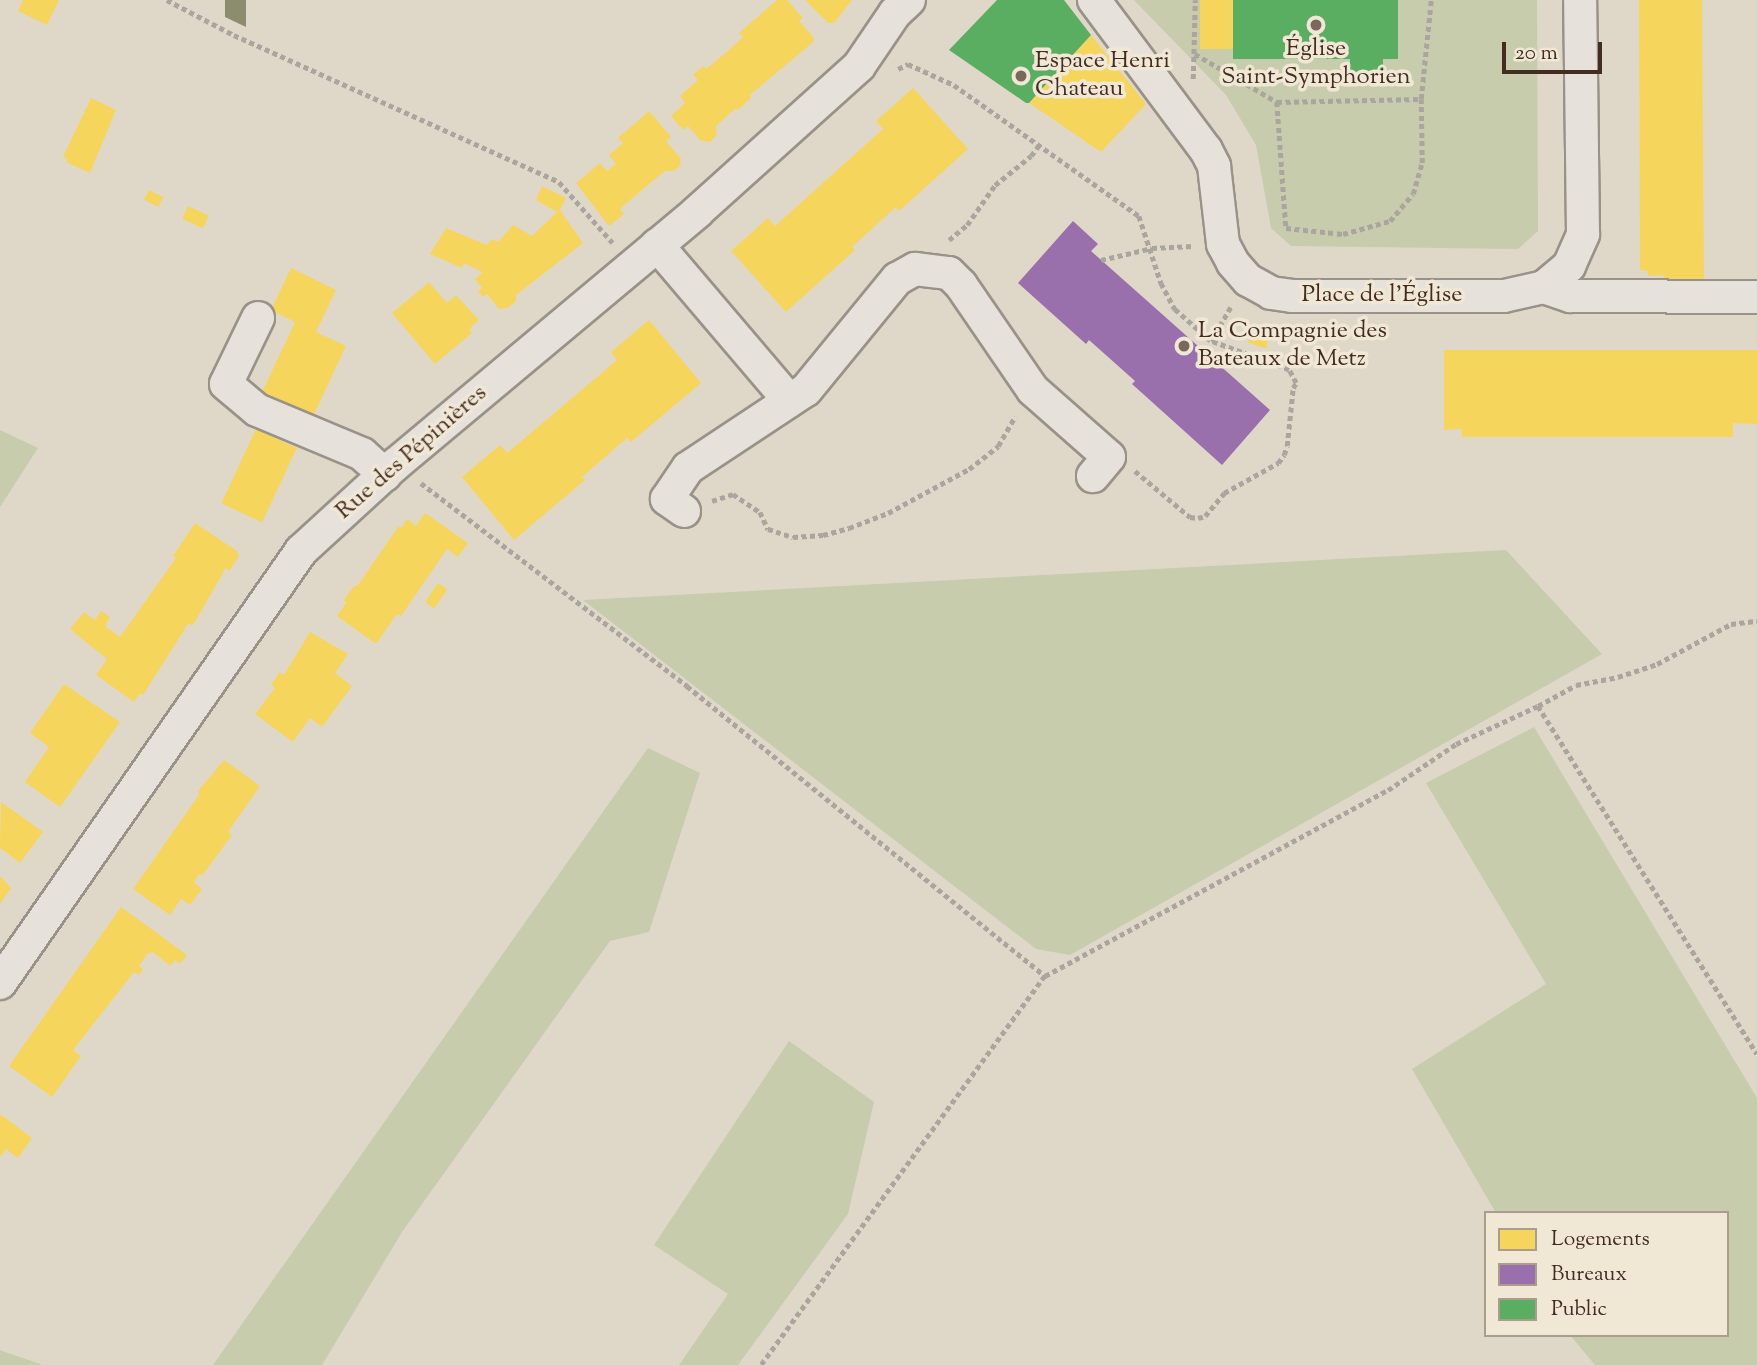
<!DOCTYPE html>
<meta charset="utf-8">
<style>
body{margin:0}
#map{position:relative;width:1757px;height:1365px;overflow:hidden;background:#dfd8c8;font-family:"Sorts Mill Goudy",serif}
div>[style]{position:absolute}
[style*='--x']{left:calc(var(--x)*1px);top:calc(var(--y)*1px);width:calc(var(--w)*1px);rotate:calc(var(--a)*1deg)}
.green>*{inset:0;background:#c6ccac}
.homes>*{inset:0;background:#f6d55c;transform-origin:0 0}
.offices>*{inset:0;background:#9970ab}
.public>*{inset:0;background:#5aae61}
.industry>*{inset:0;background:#8c8c6e}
.path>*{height:4.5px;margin-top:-2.25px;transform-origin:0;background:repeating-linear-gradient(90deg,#aaa59e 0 5px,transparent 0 8.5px)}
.roads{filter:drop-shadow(2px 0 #999288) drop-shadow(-2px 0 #999288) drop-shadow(0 2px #999288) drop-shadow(0 -2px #999288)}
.minor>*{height:32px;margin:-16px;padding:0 16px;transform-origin:16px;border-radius:16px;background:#e6e2db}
.dots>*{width:19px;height:19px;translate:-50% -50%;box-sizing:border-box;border:4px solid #f0e8d5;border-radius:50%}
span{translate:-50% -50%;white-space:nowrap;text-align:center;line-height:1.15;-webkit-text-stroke:7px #f0e8d5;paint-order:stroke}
.poi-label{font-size:24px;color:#432c21}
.left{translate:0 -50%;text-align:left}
.street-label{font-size:24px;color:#432c21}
.legend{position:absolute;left:1484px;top:1211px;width:245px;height:126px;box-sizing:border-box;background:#f0e8d5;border:2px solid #ab9d8d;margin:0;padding:9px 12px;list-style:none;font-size:21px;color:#432c21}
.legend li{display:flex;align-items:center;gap:14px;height:35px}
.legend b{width:35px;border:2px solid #ab9d8d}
.scale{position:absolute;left:1502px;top:42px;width:100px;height:32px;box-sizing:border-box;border:4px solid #432c21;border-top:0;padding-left:9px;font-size:21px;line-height:24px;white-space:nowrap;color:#432c21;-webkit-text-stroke:5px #f0e8d5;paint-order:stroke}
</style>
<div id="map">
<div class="green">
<div style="clip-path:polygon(1134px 0,1537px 0,1538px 231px,1518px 249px,1291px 246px,1271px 228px,1256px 145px,1226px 95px)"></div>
<div style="clip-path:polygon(0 430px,38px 448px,0 507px)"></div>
<div style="clip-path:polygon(1506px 550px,1602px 654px,1070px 955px,1036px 949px,583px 600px)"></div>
<div style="clip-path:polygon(1534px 727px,1757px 1098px,1757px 1365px,1595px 1365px,1570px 1335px,1727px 1335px,1727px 1213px,1496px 1213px,1412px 1069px,1546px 984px,1426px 783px)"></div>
<div style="clip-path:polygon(648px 748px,700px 773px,649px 932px,610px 941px,402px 1232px,322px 1365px,213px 1365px)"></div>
<div style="clip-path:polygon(789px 1041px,874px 1102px,848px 1214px,738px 1365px,679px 1365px,728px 1294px,654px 1245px)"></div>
<div style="clip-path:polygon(0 1350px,2px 1351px,43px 1365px,0 1365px)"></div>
</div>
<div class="homes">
<div style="clip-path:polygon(23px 0,59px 0,47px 25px,18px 11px)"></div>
<div style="clip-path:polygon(777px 0,787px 0,803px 18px,799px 21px,814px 38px,812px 43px,750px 95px,751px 98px,738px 110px,736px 108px,716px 126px,717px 135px,710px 142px,700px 140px,688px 126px,683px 130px,671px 116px,685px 103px,680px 96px,698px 80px,693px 75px,703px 66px,706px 69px,730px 49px,743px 37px,739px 33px)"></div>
<div style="clip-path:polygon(805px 0,852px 0,834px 23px,828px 23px)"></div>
<div style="left:1200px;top:0;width:33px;height:49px"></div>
<div style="clip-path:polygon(1639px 0,1702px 0,1704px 287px,1664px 287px,1664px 275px,1648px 276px,1648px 271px,1640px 270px)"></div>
<div style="clip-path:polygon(1091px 35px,1146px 104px,1101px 152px,1029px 103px)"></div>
<div style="clip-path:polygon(913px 88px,968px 149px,899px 211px,896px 207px,852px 247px,855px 250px,786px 312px,731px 251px,768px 218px,775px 226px,883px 129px,876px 121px)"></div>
<div style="clip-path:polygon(91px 98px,116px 110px,90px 173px,66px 162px,68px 159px,63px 157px)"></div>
<div style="clip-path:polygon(649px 111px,671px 137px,666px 141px,681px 159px,680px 166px,674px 171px,665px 171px,630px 200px,620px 209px,624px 214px,609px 226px,576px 183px,600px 163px,607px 171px,616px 164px,609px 155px,623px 143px,618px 138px)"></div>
<div style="clip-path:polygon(542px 186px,566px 198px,560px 210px,583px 243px,516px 295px,516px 301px,508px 308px,499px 309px,487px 294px,483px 297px,478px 291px,482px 288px,475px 279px,482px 273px,481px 271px,464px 263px,462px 268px,430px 254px,446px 228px,487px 245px,492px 239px,498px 242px,513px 225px,532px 236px,557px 212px,536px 200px)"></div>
<div style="left:149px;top:190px;width:16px;height:11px;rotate:27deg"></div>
<div style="left:188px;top:206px;width:23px;height:14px;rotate:25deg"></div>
<div style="clip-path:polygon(291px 268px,336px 290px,316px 332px,346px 346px,308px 427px,257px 403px,295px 322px,271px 310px)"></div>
<div style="clip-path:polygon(429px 282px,447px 303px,456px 295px,479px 320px,469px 329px,472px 333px,435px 364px,392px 313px)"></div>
<div style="clip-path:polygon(649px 320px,701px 383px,631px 442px,627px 438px,582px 477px,585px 480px,514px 540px,462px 477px,500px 445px,507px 453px,617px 360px,611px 352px)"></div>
<div style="left:1251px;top:333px;width:19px;height:10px;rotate:18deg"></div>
<div style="clip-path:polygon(1444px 350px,1757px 350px,1757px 424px,1733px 423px,1733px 437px,1462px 437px,1462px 429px,1444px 430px)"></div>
<div style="left:256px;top:429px;width:45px;height:82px;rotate:25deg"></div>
<div style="clip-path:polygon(425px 513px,468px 543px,458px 557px,447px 549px,401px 616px,397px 614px,376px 644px,337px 616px,346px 603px,344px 600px,353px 587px,358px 585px,398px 527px,402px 527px,407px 519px,416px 526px)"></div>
<div style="clip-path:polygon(195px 523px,237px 551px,239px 556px,229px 571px,226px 568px,193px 625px,188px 624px,143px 695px,140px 693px,134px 702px,96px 675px,107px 659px,70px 629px,84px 612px,95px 620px,101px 611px,110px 617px,105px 626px,120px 637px,176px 558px,173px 556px)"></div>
<div style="left:438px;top:583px;width:11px;height:23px;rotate:34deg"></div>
<div style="clip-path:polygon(310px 632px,348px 654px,335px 673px,352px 686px,322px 727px,310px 718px,293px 742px,255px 714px,275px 688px,271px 685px,280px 672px,284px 675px)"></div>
<div style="clip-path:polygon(64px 684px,120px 722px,60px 807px,25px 782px,49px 747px,30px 733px)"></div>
<div style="clip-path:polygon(224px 760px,260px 786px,228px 832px,232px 835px,202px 876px,199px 874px,194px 882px,202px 889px,190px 905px,181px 899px,170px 915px,133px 889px,199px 795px,198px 791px)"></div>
<div style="clip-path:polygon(1px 802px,43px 832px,20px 863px,0 848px)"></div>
<div style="clip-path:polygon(0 876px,11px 888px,0 904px)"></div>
<div style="clip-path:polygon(121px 907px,187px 955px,180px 964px,175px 960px,170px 966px,153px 952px,148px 953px,139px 966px,143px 969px,139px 975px,134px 972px,73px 1050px,81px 1056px,52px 1097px,9px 1066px)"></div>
<div style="clip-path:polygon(0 1114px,32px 1138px,18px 1158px,6px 1149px,0 1157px)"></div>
</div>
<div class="offices">
<div style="clip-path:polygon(1073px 221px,1098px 244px,1091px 251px,1270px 410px,1222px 465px,1132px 384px,1135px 381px,1089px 340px,1086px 344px,1018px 283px)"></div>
</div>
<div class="public">
<div style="clip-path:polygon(997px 0,1064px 0,1091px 35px,1029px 103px,1026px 103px,949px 50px)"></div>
<div style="clip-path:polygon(1233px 0,1398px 0,1398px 59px,1383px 59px,1383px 81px,1380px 78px,1350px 80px,1350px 59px,1233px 59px)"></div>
</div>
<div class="industry">
<div style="clip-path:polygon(225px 0,246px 0,246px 27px,225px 17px)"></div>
</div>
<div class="path">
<div style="--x:167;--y:0;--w:76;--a:27.6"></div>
<div style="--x:234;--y:35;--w:357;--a:24.3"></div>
<div style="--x:559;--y:182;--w:81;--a:48.5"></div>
<div style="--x:1195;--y:54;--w:95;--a:30.3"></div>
<div style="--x:1277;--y:102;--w:126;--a:85.9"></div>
<div style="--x:1286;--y:228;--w:57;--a:6"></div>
<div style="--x:1343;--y:234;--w:49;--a:-15.5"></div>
<div style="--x:1390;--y:221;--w:35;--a:-50"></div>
<div style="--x:1413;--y:194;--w:32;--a:-74"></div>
<div style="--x:1422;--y:163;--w:64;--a:-90.9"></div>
<div style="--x:1421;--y:99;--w:100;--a:-84.2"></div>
<div style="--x:898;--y:69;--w:11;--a:-27"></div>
<div style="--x:908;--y:64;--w:51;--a:24.5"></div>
<div style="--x:954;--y:85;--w:227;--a:35.3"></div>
<div style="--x:1139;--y:216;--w:71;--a:71.8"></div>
<div style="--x:1161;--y:283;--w:30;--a:62"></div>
<div style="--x:1175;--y:309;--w:48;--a:41.6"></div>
<div style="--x:1193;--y:79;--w:79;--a:-88.5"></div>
<div style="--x:1277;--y:102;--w:144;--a:-1.2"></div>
<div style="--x:949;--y:240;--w:23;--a:-40"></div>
<div style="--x:967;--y:225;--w:49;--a:-55"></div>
<div style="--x:995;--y:185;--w:46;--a:-38.9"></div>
<div style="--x:1031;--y:156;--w:14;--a:-54"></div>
<div style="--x:1101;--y:260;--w:52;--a:-13.2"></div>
<div style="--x:1152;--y:248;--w:41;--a:-2.8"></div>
<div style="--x:1135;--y:471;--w:72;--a:39.9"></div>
<div style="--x:1190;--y:517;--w:8;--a:7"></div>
<div style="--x:1198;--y:518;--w:7;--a:-16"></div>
<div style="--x:1205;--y:516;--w:30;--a:-50"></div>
<div style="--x:1224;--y:493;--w:62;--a:-29.1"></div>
<div style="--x:1278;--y:463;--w:10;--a:-53"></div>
<div style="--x:1284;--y:455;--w:9;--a:-72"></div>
<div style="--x:1287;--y:446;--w:58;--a:-84.1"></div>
<div style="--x:1293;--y:388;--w:6;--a:-59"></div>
<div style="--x:1296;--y:383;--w:15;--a:-118"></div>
<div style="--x:1289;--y:370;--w:83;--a:-159.6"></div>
<div style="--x:1211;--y:341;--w:39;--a:-60"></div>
<div style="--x:421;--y:483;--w:335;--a:37.3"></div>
<div style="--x:687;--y:686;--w:461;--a:39"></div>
<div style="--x:1045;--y:976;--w:482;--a:126.1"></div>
<div style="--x:712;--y:501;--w:22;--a:-18"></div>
<div style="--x:733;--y:494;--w:32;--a:34"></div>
<div style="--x:760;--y:512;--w:19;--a:65"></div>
<div style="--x:768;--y:529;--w:26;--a:18"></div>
<div style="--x:793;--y:537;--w:30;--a:-4"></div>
<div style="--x:823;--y:535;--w:27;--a:-15"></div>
<div style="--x:849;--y:528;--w:42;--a:-21"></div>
<div style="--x:888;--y:513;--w:92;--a:-28.5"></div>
<div style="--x:969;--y:469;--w:37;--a:-38"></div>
<div style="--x:998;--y:446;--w:34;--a:-60"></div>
<div style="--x:1538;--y:706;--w:43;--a:-28.9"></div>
<div style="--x:1576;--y:685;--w:43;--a:-10.8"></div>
<div style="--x:1618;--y:677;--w:41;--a:-18.4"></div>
<div style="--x:1657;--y:664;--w:84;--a:-28.4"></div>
<div style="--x:1731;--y:624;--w:26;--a:-7"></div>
<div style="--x:1045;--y:976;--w:390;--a:-28.5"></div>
<div style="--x:1388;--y:790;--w:82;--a:-34.1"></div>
<div style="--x:1456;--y:744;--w:90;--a:-24.9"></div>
<div style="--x:1538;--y:706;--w:411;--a:57.8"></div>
</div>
<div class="roads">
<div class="minor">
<div style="--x:1094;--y:0;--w:187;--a:53.3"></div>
<div style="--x:1206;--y:150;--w:18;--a:63"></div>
<div style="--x:1214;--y:166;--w:79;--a:83.4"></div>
<div style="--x:1223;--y:244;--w:21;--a:62"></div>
<div style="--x:1233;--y:263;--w:23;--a:49"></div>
<div style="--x:1248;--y:280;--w:26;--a:29"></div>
<div style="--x:1271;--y:293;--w:21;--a:8"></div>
<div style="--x:1292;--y:296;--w:212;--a:0"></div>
<div style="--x:1504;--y:296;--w:41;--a:-12.7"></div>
<div style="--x:1544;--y:287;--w:33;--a:-40"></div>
<div style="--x:1569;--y:266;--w:35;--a:-66"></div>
<div style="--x:1583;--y:234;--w:234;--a:-90.7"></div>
<div style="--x:657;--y:245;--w:204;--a:49.6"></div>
<div style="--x:1544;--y:287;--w:28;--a:19"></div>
<div style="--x:1570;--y:296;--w:187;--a:0.3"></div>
<div style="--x:258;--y:318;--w:73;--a:115.9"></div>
<div style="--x:226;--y:384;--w:40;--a:40"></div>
<div style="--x:257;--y:410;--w:114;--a:22.7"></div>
<div style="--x:362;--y:454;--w:31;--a:42"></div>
<div style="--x:684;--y:511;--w:21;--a:-145"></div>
<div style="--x:667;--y:499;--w:37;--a:-56"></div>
<div style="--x:688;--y:468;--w:141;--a:-33.5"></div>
<div style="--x:806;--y:390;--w:144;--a:-50.7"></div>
<div style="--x:897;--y:279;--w:21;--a:-29"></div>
<div style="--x:915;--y:269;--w:34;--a:7"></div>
<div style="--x:949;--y:273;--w:17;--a:45"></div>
<div style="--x:961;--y:285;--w:127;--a:55.6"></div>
<div style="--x:1033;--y:390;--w:101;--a:41.4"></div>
<div style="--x:1109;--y:457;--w:25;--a:130"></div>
<div style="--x:0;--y:983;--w:527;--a:-55.13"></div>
<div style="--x:301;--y:551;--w:129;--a:-42.5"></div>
<div style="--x:396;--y:464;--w:393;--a:-39.9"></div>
<div style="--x:697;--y:212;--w:218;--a:-42"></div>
<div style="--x:859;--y:66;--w:64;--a:-55.8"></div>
<div style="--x:895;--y:13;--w:19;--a:-43"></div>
</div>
</div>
<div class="dots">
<div style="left:1316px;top:25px;background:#7a685b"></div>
<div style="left:1021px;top:76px;background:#7a685b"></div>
<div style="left:1184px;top:346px;background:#7a685b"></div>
</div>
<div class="poi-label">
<span style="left:1316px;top:64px">Église<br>Saint-Symphorien</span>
<span class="left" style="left:1035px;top:76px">Espace Henri<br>Chateau</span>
<span class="left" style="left:1198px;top:346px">La Compagnie des<br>Bateaux de Metz</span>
</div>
<div class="street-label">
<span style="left:1382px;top:296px">Place de l'Église</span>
<span style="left:412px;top:453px;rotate:-41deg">Rue des Pépinières</span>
</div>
<ul class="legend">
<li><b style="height:19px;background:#f6d55c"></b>Logements</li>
<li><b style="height:19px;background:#9970ab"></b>Bureaux</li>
<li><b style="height:19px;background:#5aae61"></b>Public</li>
</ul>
<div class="scale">20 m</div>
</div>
